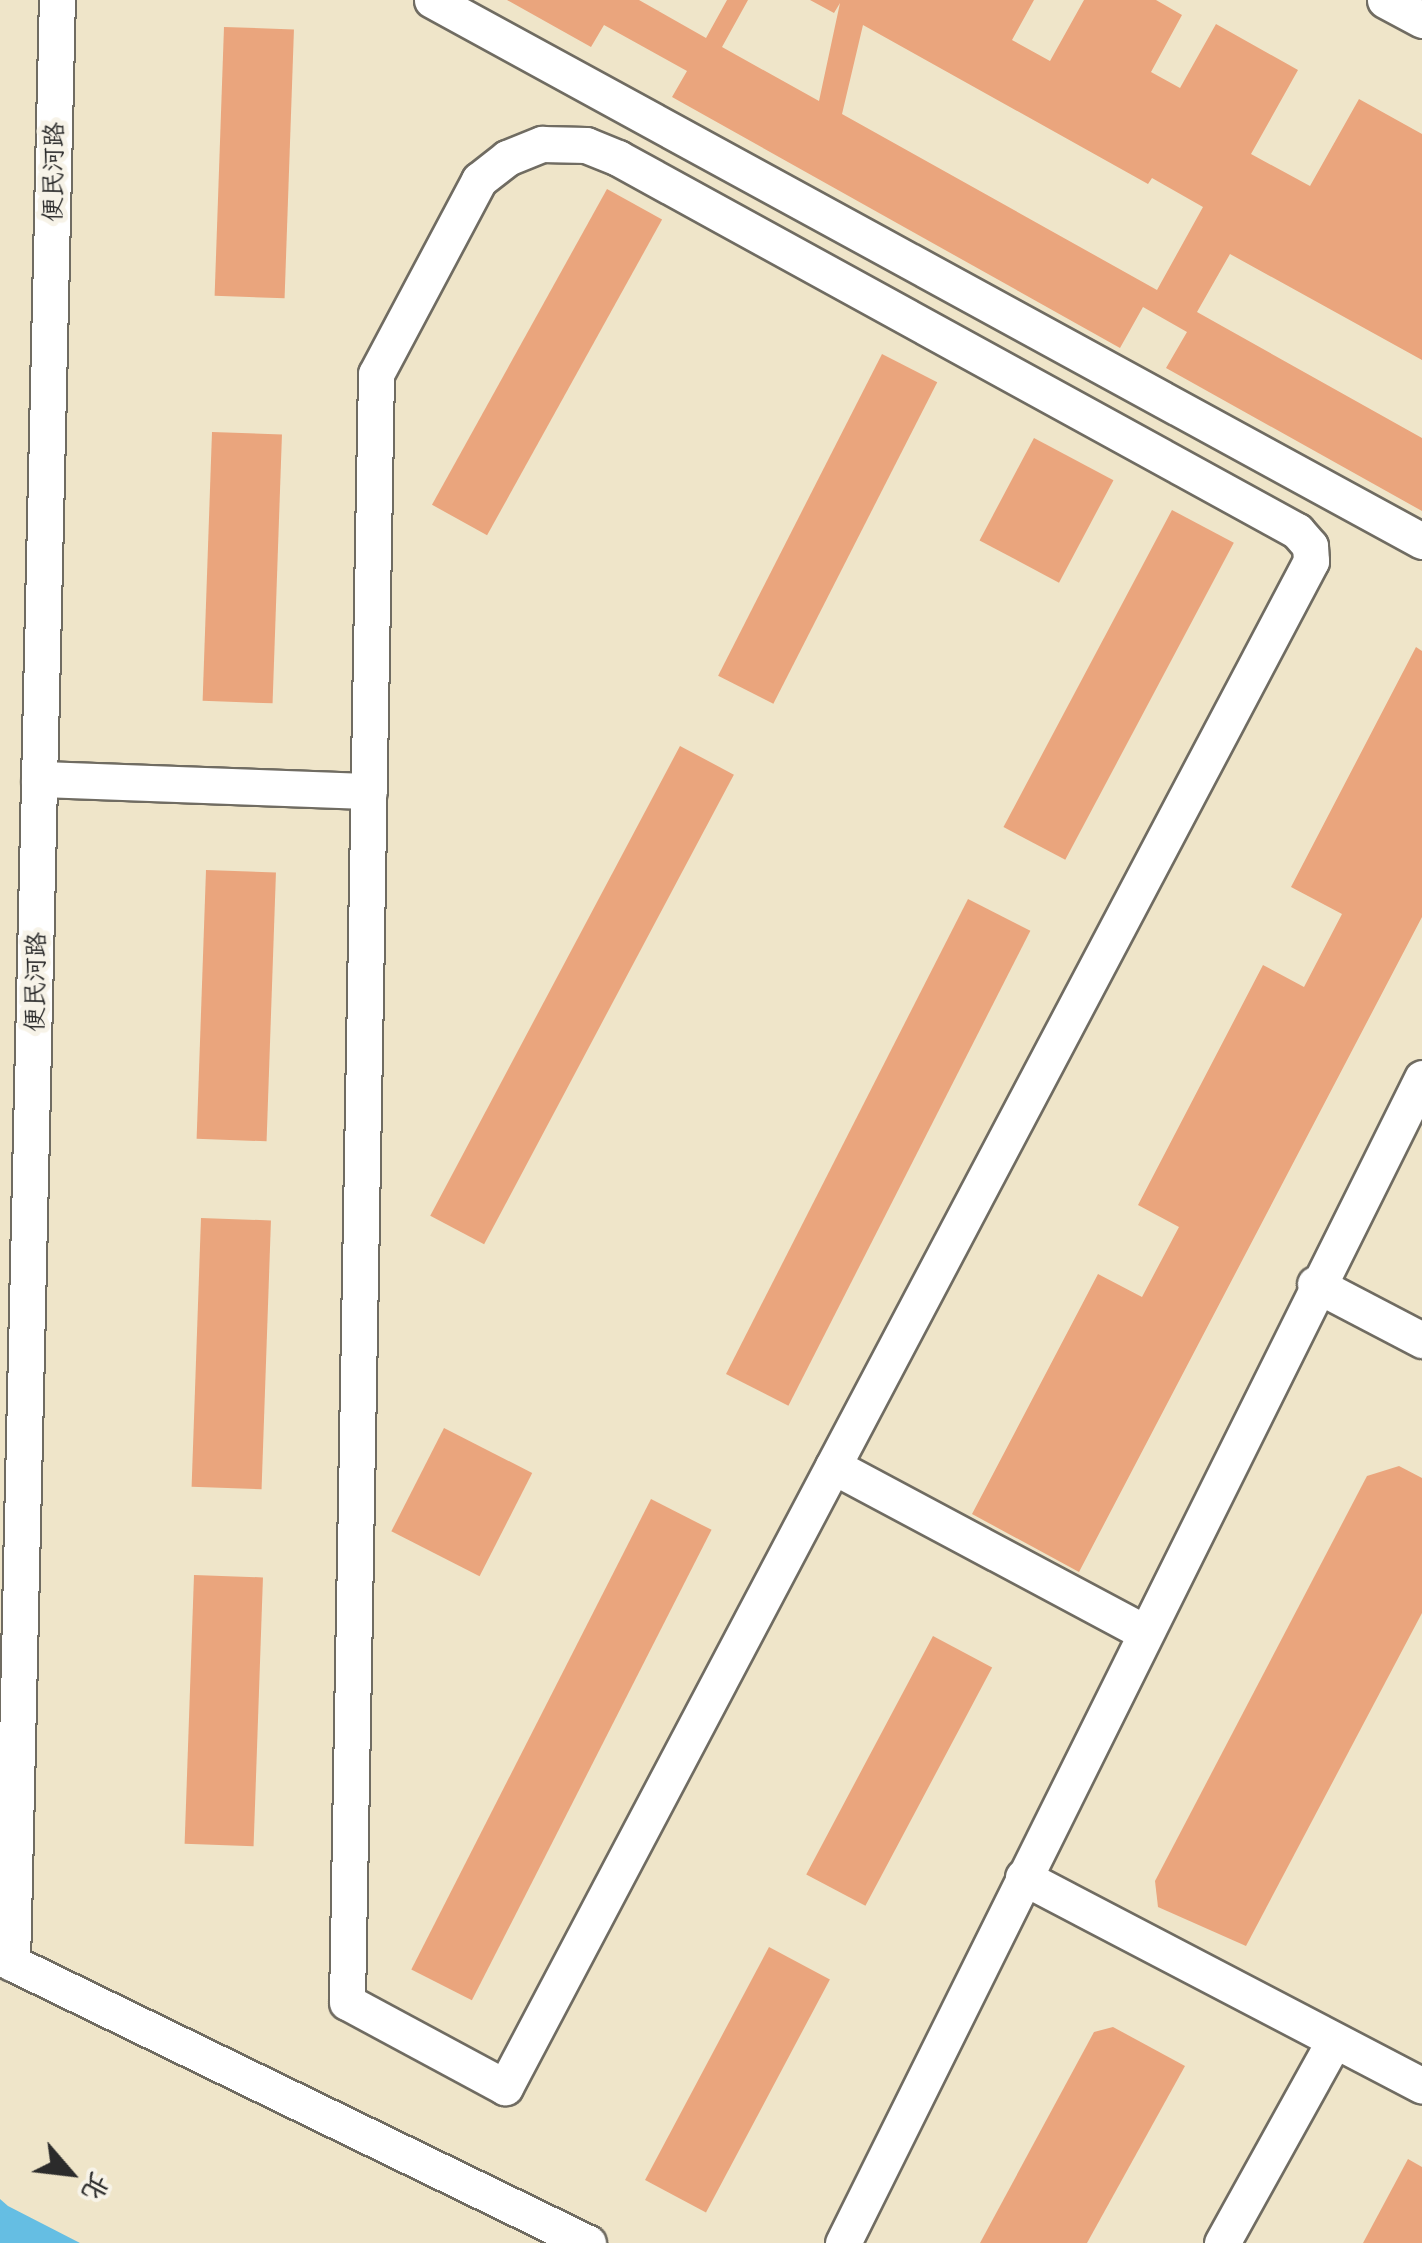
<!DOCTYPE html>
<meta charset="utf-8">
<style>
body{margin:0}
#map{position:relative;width:1422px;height:2243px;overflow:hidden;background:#efe5c9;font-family:Delius,"LXGW WenKai TC",sans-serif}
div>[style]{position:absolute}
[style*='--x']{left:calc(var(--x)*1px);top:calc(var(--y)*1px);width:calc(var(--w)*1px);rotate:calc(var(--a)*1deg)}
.water>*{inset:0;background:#65bee3}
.building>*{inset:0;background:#eaa57d;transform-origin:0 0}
.roads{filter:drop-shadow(2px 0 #706c62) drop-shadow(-2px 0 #706c62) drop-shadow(0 2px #706c62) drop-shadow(0 -2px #706c62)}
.minor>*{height:35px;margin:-17.5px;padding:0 17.5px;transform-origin:17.5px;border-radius:17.5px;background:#fff}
span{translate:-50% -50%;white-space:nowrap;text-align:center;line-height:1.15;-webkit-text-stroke:10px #f7f3e8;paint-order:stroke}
.street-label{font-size:25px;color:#2b2b2b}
.north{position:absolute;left:20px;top:2123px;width:100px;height:100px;-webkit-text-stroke:8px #f7f3e8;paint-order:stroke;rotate:118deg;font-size:28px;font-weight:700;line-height:40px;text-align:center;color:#2b2b2b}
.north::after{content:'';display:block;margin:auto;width:35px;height:45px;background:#2b2b2b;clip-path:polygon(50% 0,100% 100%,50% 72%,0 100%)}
</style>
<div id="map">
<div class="water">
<div style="clip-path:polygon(0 2199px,8px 2206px,80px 2243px,0 2243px)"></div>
</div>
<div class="building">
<div style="clip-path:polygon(evenodd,507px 0,639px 0,706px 38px,727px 0,748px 0,722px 47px,819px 101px,840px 3px,834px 13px,810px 0,1034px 0,1012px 40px,1050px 61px,1084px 0,1156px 0,1182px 15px,1151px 72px,1180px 88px,1216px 24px,1298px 70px,1251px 154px,1310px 186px,1359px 99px,1422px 134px,1422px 360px,1230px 254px,1197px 312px,1422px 438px,1422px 511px,1166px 368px,1187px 332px,1143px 307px,1120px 348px,672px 97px,687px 71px,604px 25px,591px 47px,507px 0,863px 25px,1148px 184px,1152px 178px,1203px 207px,1157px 290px,842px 114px,863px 25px)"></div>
<div style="left:224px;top:27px;width:70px;height:269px;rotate:2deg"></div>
<div style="left:607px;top:189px;width:63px;height:361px;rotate:29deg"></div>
<div style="left:882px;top:354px;width:62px;height:361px;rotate:27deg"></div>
<div style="left:212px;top:432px;width:70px;height:269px;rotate:2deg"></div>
<div style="left:1034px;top:438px;width:90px;height:116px;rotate:28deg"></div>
<div style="left:1172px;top:510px;width:70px;height:359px;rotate:28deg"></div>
<div style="clip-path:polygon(1416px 647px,1422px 651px,1422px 917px,1079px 1572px,972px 1514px,1098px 1274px,1142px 1297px,1179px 1227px,1138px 1205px,1263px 965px,1304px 987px,1342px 914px,1291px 887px)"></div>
<div style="left:680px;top:746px;width:61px;height:532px;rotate:28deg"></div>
<div style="left:206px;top:870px;width:70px;height:269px;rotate:2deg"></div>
<div style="left:968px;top:899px;width:70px;height:533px;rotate:27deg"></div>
<div style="left:201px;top:1218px;width:70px;height:269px;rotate:2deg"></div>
<div style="left:444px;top:1428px;width:99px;height:116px;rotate:27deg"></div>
<div style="clip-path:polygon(1399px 1466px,1422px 1478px,1422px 1613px,1246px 1946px,1158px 1907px,1155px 1881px,1367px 1476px)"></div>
<div style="left:651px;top:1499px;width:68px;height:528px;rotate:27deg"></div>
<div style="left:194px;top:1575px;width:69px;height:269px;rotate:2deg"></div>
<div style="left:933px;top:1636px;width:67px;height:270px;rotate:28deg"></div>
<div style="left:769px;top:1947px;width:69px;height:264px;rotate:28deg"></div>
<div style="clip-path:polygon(1113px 2027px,1185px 2066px,1087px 2243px,980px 2243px,1094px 2032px)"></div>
<div style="clip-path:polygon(1408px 2159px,1422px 2167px,1422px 2243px,1363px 2243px)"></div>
</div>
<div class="roads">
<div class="minor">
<div style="--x:432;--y:0;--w:1128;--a:28.66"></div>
<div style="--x:1385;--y:0;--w:42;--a:28.4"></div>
<div style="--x:542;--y:144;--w:44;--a:1.3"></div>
<div style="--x:586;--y:145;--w:35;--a:22"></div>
<div style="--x:618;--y:158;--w:775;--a:28.78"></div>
<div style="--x:1297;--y:531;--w:20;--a:49"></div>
<div style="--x:1310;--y:546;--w:15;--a:86"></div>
<div style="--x:1311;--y:561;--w:1726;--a:117.84"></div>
<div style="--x:505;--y:2087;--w:179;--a:-151.7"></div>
<div style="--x:347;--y:2002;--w:1628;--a:-88.98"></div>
<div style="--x:376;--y:374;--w:220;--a:-62"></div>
<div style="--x:479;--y:180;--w:36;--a:-38"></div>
<div style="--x:507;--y:158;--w:38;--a:-22"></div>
<div style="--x:39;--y:779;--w:330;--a:2.1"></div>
<div style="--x:1315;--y:1284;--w:121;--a:27.6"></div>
<div style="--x:833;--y:1466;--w:353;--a:28.1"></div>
<div style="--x:1023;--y:1877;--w:450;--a:27.6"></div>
<div style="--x:0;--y:1957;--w:654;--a:25.94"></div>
<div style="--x:12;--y:1963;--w:1964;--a:-88.69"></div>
<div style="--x:843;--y:2243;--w:1301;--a:-63.57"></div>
<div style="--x:1222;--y:2243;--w:231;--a:-61"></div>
</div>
</div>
<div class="street-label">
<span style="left:53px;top:172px;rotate:-89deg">便民河路</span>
<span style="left:35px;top:982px;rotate:-89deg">便民河路</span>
</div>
<div class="north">北</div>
</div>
